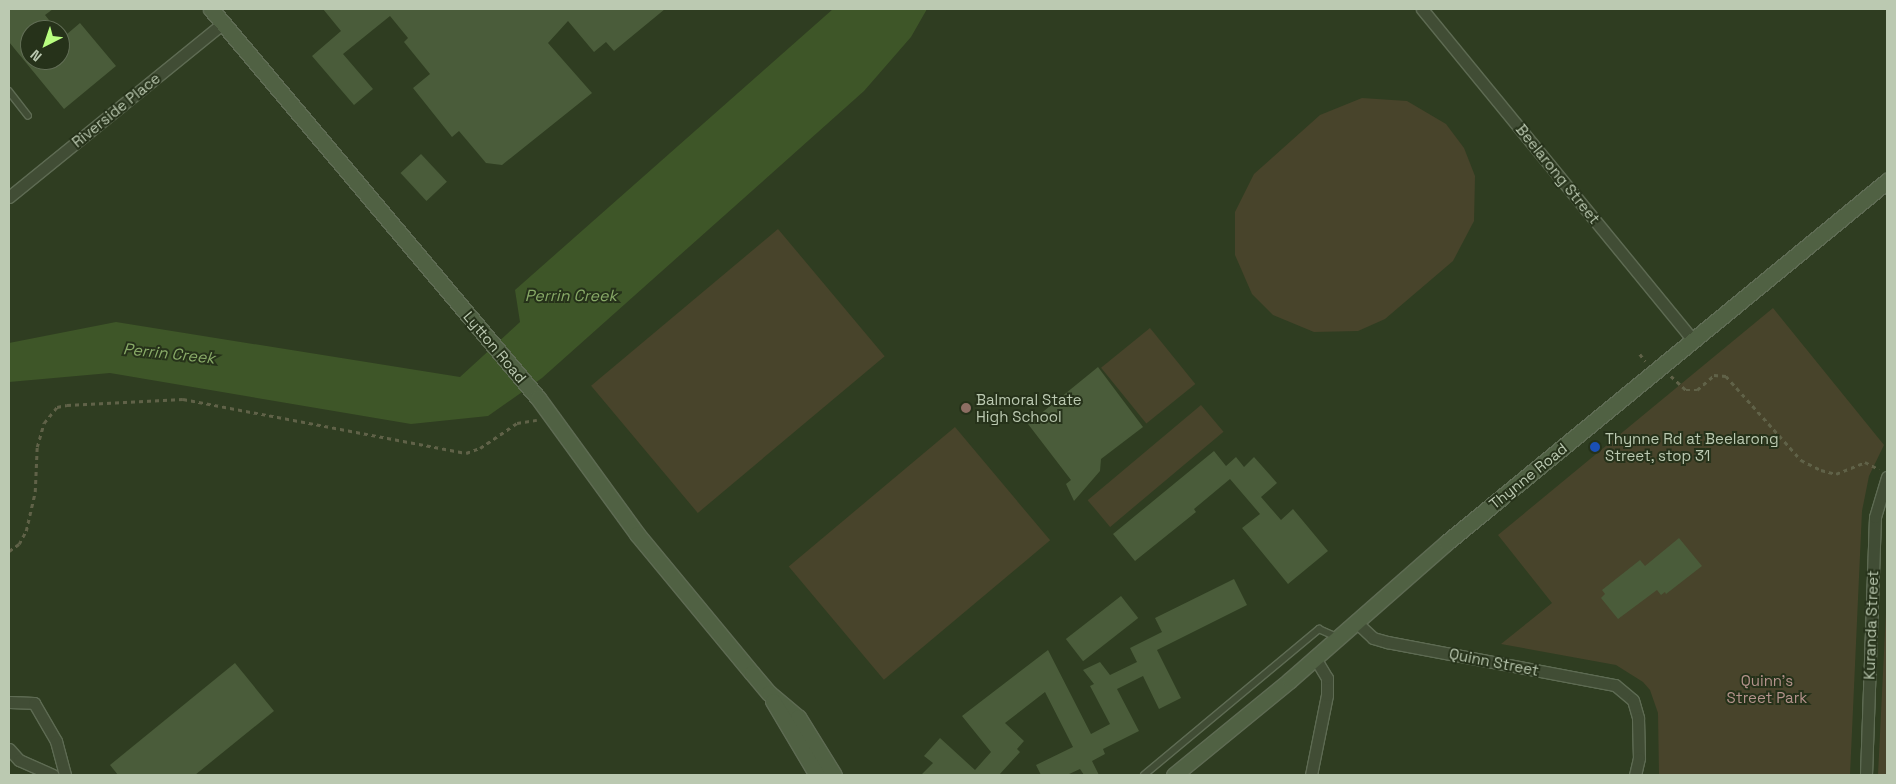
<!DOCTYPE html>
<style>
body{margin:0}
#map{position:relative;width:1896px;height:784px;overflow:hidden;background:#2f3d21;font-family:"Space Grotesk",sans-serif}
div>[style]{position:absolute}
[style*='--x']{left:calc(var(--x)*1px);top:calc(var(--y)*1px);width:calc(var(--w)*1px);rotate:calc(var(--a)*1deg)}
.green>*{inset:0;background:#48442b;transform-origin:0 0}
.water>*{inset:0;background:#3e5628}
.building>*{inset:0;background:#4a5c3a;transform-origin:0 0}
.path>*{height:2.5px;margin-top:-1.25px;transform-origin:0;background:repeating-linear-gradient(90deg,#606248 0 4px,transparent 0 8px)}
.roads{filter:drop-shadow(1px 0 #5e6b53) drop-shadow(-1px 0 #5e6b53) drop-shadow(0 1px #5e6b53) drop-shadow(0 -1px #5e6b53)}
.service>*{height:5.5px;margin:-2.75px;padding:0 2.75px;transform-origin:2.75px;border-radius:2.75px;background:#414d35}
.minor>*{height:11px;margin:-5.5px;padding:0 5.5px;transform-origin:5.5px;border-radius:5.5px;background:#414d35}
.secondary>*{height:15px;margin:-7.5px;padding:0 7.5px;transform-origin:7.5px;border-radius:7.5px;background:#506143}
.dots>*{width:14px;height:14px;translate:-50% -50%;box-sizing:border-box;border:2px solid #26321a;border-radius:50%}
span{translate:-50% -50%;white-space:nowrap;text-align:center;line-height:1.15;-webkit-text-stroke:4px #26321a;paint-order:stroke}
.street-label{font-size:15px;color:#bbc9b1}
.poi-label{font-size:15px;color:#bbc9b1}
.left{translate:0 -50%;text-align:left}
.park-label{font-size:15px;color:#b4938c}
.water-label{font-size:16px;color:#88aa67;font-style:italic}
.frame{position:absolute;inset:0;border:10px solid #bbc9b1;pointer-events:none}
.north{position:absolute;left:20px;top:20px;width:50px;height:50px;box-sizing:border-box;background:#26321a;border:1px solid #626e56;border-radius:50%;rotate:221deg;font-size:14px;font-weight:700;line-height:20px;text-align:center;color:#bbc9b1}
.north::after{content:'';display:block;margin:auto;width:18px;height:22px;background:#b8fe80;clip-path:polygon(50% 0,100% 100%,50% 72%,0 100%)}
</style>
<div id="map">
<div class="green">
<div style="clip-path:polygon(1362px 98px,1407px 101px,1446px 124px,1464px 148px,1475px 176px,1474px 221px,1453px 261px,1385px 319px,1358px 331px,1314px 332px,1273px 315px,1252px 294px,1235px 255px,1235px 212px,1254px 174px,1320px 115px)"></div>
<div style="left:778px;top:229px;width:166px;height:244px;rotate:50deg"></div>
<div style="clip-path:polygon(1773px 308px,1884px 445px,1869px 476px,1862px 511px,1850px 775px,1659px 775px,1658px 713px,1650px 690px,1643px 682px,1616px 665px,1501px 644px,1552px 603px,1498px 535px)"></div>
<div style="left:1150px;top:328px;width:72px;height:63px;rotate:51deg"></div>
<div style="left:1201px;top:405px;width:35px;height:148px;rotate:50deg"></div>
<div style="left:955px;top:427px;width:148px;height:217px;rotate:50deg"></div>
<div style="clip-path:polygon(1887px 591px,1887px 775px,1878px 775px)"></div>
</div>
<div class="water">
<div style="clip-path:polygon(833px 9px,927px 9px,911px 37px,864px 91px,542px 378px,488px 416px,411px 424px,110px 373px,9px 382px,9px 343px,116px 322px,460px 377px,520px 322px,515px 290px)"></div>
</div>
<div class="building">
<div style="clip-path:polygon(9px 9px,53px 9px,45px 15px,57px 30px,30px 30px,30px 60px,60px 60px,60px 40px,80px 23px,116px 66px,64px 109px,9px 42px)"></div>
<div style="clip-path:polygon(323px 9px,665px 9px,614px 51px,606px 42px,594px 52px,568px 21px,548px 43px,592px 93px,502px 165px,486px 163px,459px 131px,452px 137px,413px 88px,430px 74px,404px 42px,408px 38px,390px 16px,343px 54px,373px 89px,354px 105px,312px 56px,341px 31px)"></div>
<div style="left:421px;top:154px;width:38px;height:28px;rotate:47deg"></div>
<div style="clip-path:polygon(1098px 367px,1143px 427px,1101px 459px,1100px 471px,1074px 501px,1066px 484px,1071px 480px,1028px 424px)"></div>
<div style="clip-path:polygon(1214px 451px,1226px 466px,1236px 457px,1244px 467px,1254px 457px,1277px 483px,1261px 497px,1281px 520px,1293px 509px,1328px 551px,1288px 584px,1242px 528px,1260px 514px,1230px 479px,1194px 509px,1196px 512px,1135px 561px,1113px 534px)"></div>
<div style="clip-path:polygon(1679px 538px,1702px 566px,1666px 594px,1665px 592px,1661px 595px,1657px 590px,1618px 619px,1601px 598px,1605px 594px,1602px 590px,1640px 560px,1645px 566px)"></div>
<div style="clip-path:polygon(1234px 579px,1247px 605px,1157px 650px,1181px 698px,1159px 709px,1143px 676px,1117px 689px,1139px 731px,1103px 749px,1105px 754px,1092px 761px,1099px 775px,1084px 775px,1080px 769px,1067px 775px,1041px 775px,1036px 765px,1073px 747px,1045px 692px,1005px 723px,1024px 741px,1017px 749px,1020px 752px,999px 775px,921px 775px,933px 763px,924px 756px,940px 738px,975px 770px,991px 752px,962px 716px,1048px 650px,1091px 734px,1110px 724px,1090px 686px,1094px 684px,1083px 670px,1100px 662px,1110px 675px,1137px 662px,1130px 648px,1162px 632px,1155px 618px)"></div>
<div style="left:1121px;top:596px;width:28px;height:70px;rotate:52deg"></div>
<div style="clip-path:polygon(235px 663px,274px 711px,195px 775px,118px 775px,110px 765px)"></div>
</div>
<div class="path">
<div style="--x:1640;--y:354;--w:9;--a:54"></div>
<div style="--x:1671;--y:376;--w:21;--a:43"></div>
<div style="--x:1686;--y:390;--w:11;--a:0"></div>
<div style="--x:1697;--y:390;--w:23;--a:-41"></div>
<div style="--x:1714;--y:375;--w:12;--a:5"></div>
<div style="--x:1726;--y:376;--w:113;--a:48.2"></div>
<div style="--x:1801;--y:460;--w:22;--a:27"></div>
<div style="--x:1821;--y:470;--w:16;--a:15"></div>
<div style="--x:1836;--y:474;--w:31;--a:-22"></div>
<div style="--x:1865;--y:462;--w:16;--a:27"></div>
<div style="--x:9;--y:551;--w:12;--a:-35"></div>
<div style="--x:19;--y:544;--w:15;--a:-62"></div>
<div style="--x:26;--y:531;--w:40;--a:-77"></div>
<div style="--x:35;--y:492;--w:45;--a:-87.5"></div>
<div style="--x:37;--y:447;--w:25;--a:-74"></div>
<div style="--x:44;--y:423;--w:21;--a:-51"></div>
<div style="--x:57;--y:407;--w:10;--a:-11"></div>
<div style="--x:67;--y:405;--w:116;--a:-3"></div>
<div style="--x:183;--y:399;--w:288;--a:10.8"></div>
<div style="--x:466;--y:453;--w:15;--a:-20"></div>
<div style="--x:480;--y:448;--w:45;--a:-34"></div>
<div style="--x:517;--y:423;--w:20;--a:-9"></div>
</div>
<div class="roads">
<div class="service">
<div style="--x:9;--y:91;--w:31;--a:52"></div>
<div style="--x:1144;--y:775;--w:228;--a:-39.8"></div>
<div style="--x:1319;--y:629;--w:20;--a:24"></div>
</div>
<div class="minor">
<div style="--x:1422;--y:9;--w:428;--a:50.7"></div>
<div style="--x:9;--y:197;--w:276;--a:-39.1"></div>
<div style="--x:1356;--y:622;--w:23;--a:43"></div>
<div style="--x:1373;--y:638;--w:15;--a:16"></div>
<div style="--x:1387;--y:642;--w:232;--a:10.7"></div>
<div style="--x:1615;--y:685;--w:23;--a:40"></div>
<div style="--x:1633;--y:700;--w:19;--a:74"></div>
<div style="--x:1638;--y:718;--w:40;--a:88.6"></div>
<div style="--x:1639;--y:758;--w:17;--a:103"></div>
<div style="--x:9;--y:702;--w:25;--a:2"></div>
<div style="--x:34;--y:703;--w:44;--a:59.9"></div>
<div style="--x:56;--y:741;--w:35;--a:75"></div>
<div style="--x:9;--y:749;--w:15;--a:48"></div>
<div style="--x:19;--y:760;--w:37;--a:24"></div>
<div style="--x:1311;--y:775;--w:82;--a:-78.7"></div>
<div style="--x:1327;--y:695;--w:17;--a:-90"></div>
<div style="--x:1327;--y:678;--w:23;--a:-121"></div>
<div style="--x:1866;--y:775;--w:258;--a:-88"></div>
<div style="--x:1875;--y:517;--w:42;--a:-73.3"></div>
</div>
<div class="secondary">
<div style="--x:211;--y:9;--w:508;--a:49.95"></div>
<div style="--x:538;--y:398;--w:168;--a:53.9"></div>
<div style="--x:637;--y:534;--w:180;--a:50.4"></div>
<div style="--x:752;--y:673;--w:26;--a:50"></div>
<div style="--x:769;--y:693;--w:38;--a:40"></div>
<div style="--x:798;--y:717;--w:68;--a:58.2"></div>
<div style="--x:773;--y:701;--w:86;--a:59.3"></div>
<div style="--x:1174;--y:775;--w:150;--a:-39.3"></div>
<div style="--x:1290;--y:680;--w:208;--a:-41.3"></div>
<div style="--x:1446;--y:543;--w:571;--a:-39.38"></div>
</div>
</div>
<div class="dots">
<div style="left:966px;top:408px;background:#8d6e63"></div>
<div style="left:1595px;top:447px;background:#1a4fb4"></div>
</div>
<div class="street-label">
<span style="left:116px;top:110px;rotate:-39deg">Riverside Place</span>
<span style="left:1558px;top:174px;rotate:51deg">Beelarong Street</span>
<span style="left:495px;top:347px;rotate:50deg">Lytton Road</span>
<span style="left:1528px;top:476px;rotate:-39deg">Thynne Road</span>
<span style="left:1871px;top:625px;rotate:-88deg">Kuranda Street</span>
<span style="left:1494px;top:662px;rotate:11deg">Quinn Street</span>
</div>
<div class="poi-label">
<span class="left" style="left:976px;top:408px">Balmoral State<br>High School</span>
<span class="left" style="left:1605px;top:447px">Thynne Rd at Beelarong<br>Street, stop 31</span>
</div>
<div class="park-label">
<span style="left:1767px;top:689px">Quinn's<br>Street Park</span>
</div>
<div class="water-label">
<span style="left:571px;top:296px">Perrin Creek</span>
<span style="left:169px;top:354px;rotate:6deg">Perrin Creek</span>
</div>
<div class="frame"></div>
<div class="north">N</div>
</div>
